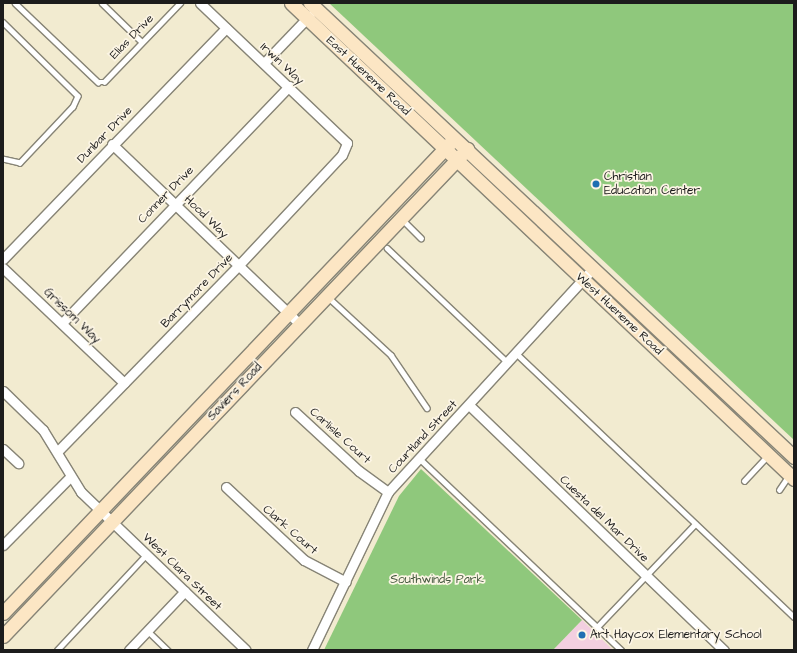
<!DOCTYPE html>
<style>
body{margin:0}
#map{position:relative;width:797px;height:653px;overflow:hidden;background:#f2ebd0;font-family:"Architects Daughter",sans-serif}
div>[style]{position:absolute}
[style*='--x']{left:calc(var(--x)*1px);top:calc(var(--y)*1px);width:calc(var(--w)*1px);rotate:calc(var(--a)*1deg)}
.built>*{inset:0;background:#f3cfe0}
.green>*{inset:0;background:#8fc87c}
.roads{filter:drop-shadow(1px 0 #878476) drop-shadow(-1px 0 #878476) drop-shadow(0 1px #878476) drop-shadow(0 -1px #878476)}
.service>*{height:4.5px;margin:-2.25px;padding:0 2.25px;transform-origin:2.25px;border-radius:2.25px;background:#fff}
.minor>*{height:9px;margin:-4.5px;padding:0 4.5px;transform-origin:4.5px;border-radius:4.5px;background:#fff}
.secondary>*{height:13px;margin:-6.5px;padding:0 6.5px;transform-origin:6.5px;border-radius:6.5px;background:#fce6c4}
.dots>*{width:11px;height:11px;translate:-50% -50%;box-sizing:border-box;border:2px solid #fcf5e5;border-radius:50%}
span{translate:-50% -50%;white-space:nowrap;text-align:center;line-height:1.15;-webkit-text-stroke:3.5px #fcf5e5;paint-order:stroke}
.street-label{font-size:12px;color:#1c1c1c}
.poi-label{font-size:12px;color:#1c1c1c}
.left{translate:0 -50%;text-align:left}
.park-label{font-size:12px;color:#44583e}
.frame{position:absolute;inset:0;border:4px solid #1c1c1c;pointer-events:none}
</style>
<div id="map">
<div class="built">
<div style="clip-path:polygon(582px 620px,613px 650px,553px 650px)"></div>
</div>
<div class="green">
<div style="clip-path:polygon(329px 3px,794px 3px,794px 440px)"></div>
<div style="clip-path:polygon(421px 469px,582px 620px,553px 650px,324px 650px,399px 496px)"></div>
</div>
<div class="roads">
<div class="service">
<div style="--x:15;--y:3;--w:115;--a:43.6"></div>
<div style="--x:98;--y:82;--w:6;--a:0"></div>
<div style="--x:104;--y:82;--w:110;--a:-46.1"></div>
<div style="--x:102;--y:3;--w:54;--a:44.3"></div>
<div style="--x:3;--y:22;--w:105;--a:44.6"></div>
<div style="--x:78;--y:96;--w:12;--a:114"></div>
<div style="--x:73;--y:107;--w:77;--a:133.4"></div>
<div style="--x:20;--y:163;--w:17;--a:-167"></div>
<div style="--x:402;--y:219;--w:27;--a:45"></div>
<div style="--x:387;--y:248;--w:166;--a:43.5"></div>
<div style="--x:328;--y:297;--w:86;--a:42.6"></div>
<div style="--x:391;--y:355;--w:64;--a:55.8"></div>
<div style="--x:517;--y:354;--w:382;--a:43.5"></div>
<div style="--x:419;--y:458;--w:279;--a:43.5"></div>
<div style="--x:744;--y:481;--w:34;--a:-47"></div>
<div style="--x:779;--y:490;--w:18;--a:-56"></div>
<div style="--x:597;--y:627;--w:142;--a:-46.4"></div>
<div style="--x:148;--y:631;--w:28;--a:44"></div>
<div style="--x:57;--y:650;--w:130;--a:-46.9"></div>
</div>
<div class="minor">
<div style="--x:264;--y:63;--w:66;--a:-46.2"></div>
<div style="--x:112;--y:144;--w:260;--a:43.8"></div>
<div style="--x:3;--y:259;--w:321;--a:-46"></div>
<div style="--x:3;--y:268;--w:167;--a:43.5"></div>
<div style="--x:63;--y:322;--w:327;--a:-46.2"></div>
<div style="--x:3;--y:391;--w:56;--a:44.3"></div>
<div style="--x:43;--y:430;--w:73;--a:58.5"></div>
<div style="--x:81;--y:492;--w:228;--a:43.8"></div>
<div style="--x:469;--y:405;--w:354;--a:43.9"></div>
<div style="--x:295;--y:412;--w:87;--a:42.7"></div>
<div style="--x:359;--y:471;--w:36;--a:36"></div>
<div style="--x:3;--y:449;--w:21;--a:43"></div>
<div style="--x:58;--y:451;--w:258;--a:-45.8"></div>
<div style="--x:238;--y:266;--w:152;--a:-46.9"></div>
<div style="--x:342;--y:155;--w:13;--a:-67"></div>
<div style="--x:347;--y:143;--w:203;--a:-136.4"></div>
<div style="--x:226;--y:487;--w:107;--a:43.1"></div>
<div style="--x:304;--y:560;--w:47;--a:27.6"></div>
<div style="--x:3;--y:545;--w:95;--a:-45.4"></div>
<div style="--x:129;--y:650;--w:81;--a:-46.5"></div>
<div style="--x:312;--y:650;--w:175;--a:-64.3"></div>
<div style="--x:388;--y:492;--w:304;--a:-47.5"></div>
</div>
<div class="secondary">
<div style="--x:291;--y:3;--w:693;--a:43.42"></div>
<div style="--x:310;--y:3;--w:664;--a:43.17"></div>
<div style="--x:3;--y:613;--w:650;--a:-46.43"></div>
<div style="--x:3;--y:636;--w:673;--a:-46.39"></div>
</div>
</div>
<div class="dots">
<div style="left:596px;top:184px;background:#1f6fb2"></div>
<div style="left:582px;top:635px;background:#1f6fb2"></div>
</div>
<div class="street-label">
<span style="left:132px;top:37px;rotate:-46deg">Elias Drive</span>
<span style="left:282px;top:64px;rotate:43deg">Irwin Way</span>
<span style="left:368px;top:76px;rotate:43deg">East Hueneme Road</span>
<span style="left:105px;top:135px;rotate:-46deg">Dunbar Drive</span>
<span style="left:166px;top:195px;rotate:-46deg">Conner Drive</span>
<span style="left:206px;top:217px;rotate:44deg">Hood Way</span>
<span style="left:197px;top:291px;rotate:-46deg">Barrymore Drive</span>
<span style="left:619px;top:314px;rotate:43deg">West Hueneme Road</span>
<span style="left:72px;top:316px;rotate:44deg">Grissom Way</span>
<span style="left:235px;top:392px;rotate:-47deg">Saviers Road</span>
<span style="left:340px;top:436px;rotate:42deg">Carlisle Court</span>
<span style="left:423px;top:437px;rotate:-47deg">Courtland Street</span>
<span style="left:604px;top:519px;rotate:44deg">Cuesta del Mar Drive</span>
<span style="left:290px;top:530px;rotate:41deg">Clark Court</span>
<span style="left:182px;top:572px;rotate:44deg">West Clara Street</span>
</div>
<div class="poi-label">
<span class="left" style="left:604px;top:184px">Christian<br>Education Center</span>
<span class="left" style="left:590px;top:635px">Art Haycox Elementary School</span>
</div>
<div class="park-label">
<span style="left:437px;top:580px">Southwinds Park</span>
</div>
<div class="frame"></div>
</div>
